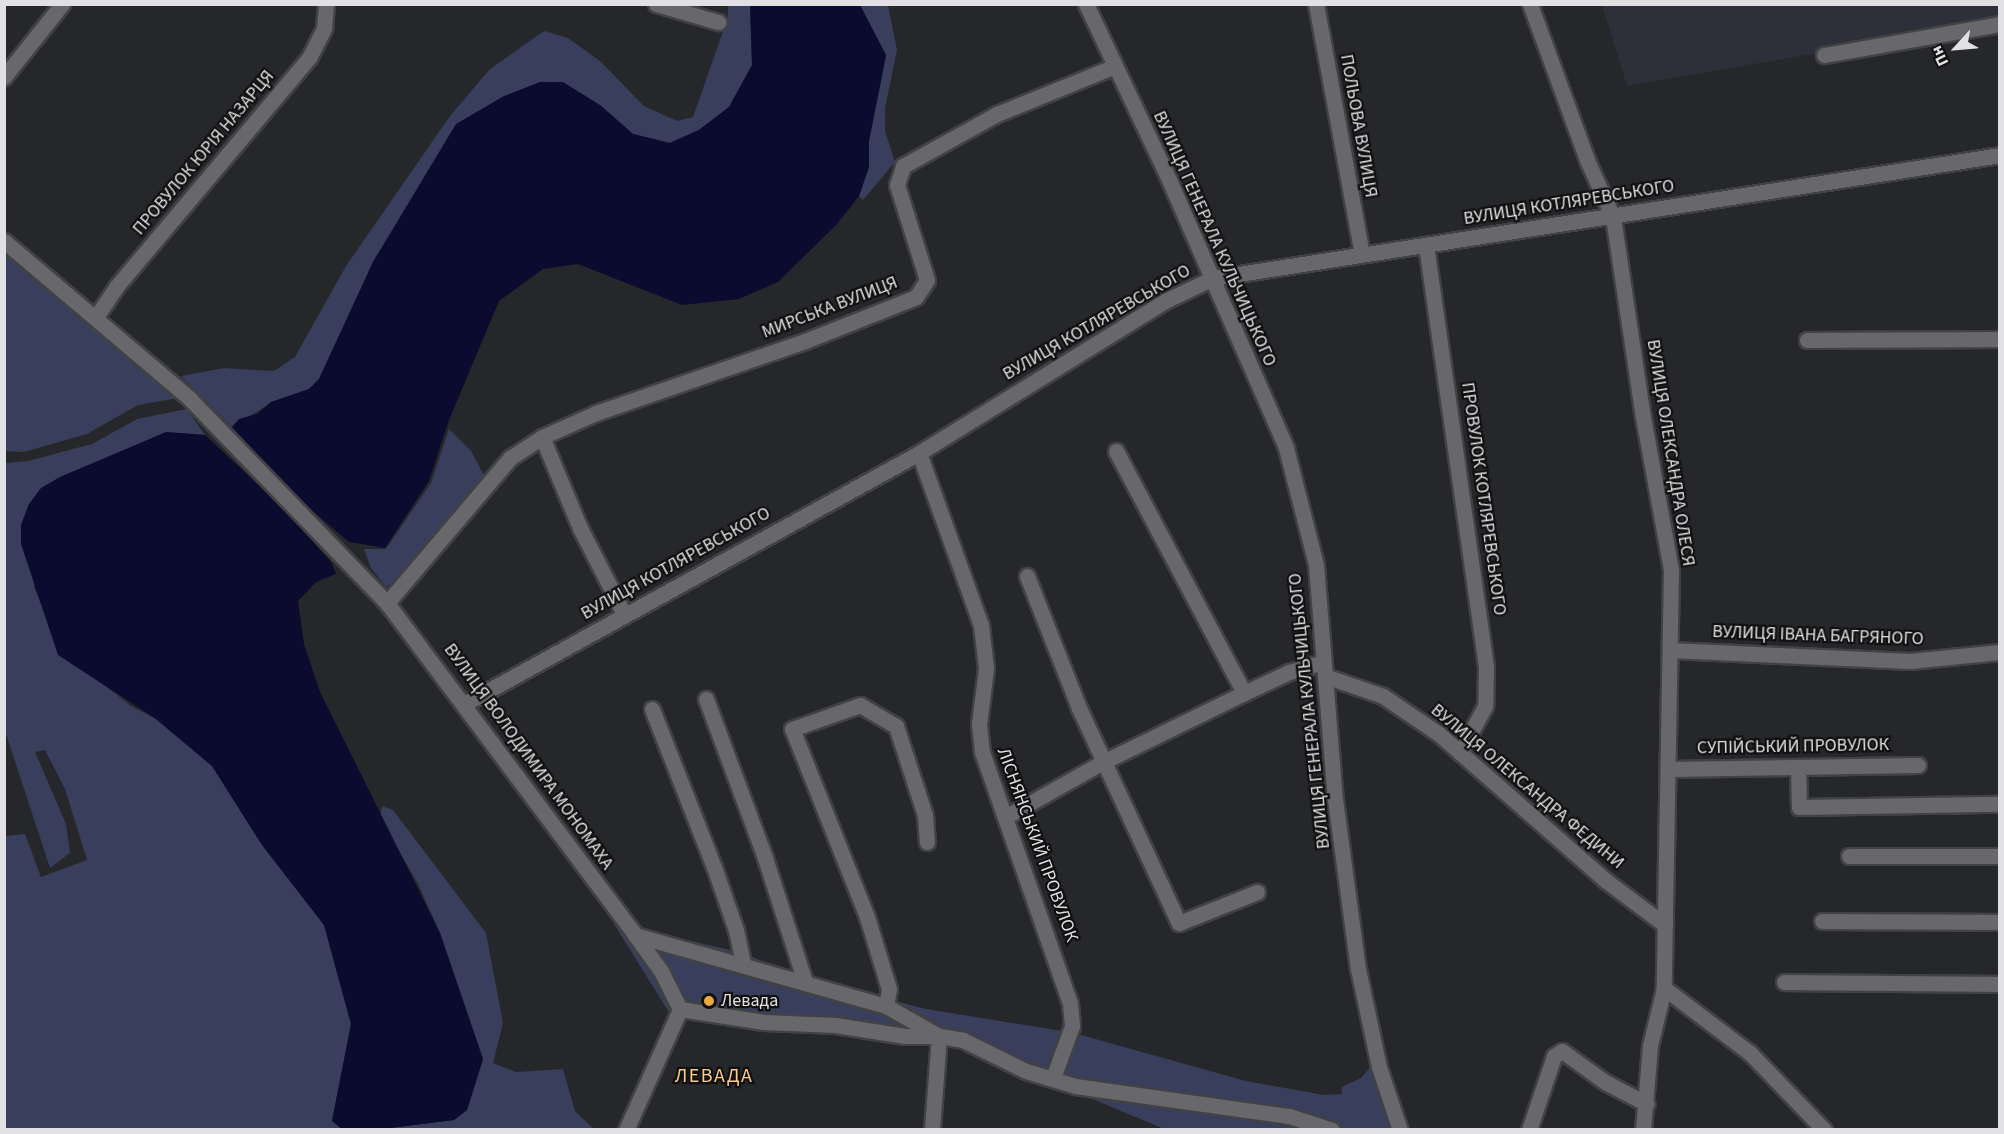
<!DOCTYPE html>
<meta charset="utf-8">
<style>
body{margin:0}
#map{position:relative;width:2004px;height:1134px;overflow:hidden;background:#26272a;font-family:"Source Sans 3",sans-serif}
div>[style]{position:absolute}
[style*='--x']{left:calc(var(--x)*1px);top:calc(var(--y)*1px);width:calc(var(--w)*1px);rotate:calc(var(--a)*1deg)}
.built>*{inset:0;background:#2e3039}
.green>*{inset:0;background:#383e5b}
.water>*{inset:0;background:#0a0b2e}
.roads{filter:drop-shadow(2px 0 #414245) drop-shadow(-2px 0 #414245) drop-shadow(0 2px #414245) drop-shadow(0 -2px #414245)}
.minor>*{height:15px;margin:-7.5px;padding:0 7.5px;transform-origin:7.5px;border-radius:7.5px;background:#68686c}
.dots>*{width:16px;height:16px;translate:-50% -50%;box-sizing:border-box;border:3px solid #101011;border-radius:50%}
span{translate:-50% -50%;white-space:nowrap;text-align:center;line-height:1.15;-webkit-text-stroke:4.5px #101011;paint-order:stroke}
.street-label{font-size:18px;color:#e1e1e3}
.poi-label{font-size:18px;color:#e1e1e3}
.left{translate:0 -50%;text-align:left}
.neighbourhood-label{font-size:20px;color:#faca88;letter-spacing:1.5px}
.frame{position:absolute;inset:0;border:6px solid #e1e1e3;pointer-events:none}
.north{position:absolute;left:1926px;top:18px;width:60px;height:60px;-webkit-text-stroke:4px #101011;paint-order:stroke;rotate:244deg;font-size:16px;font-weight:700;line-height:24px;text-align:center;color:#e1e1e3}
.north::after{content:'';display:block;margin:auto;width:21px;height:27px;background:#e1e1e3;clip-path:polygon(50% 0,100% 100%,50% 72%,0 100%)}
</style>
<div id="map">
<div class="built">
<div style="clip-path:polygon(1999px 4px,2000px 21px,1931px 34px,1929px 27px,1855px 40px,1852px 47px,1627px 86px,1602px 5px)"></div>
</div>
<div class="green">
<div style="clip-path:polygon(728px 5px,750px 5px,752px 65px,729px 107px,699px 130px,669px 143px,633px 134px,600px 105px,392px 231px,373px 262px,319px 379px,309px 389px,272px 402px,232px 427px,181px 376px,224px 368px,274px 371px,295px 357px,346px 266px,450px 116px,490px 69px,544px 31px,568px 38px,600px 61px,644px 106px,677px 121px,693px 117px,728px 17px)"></div>
<div style="clip-path:polygon(860px 5px,888px 5px,897px 50px,885px 108px,885px 131px,895px 162px,863px 200px,859px 196px,869px 167px,869px 141px,886px 56px)"></div>
<div style="clip-path:polygon(4px 249px,42px 284px,179px 398px,138px 405px,87px 434px,24px 452px,5px 451px)"></div>
<div style="clip-path:polygon(187px 409px,205px 435px,166px 432px,41px 488px,34px 587px,47px 619px,102px 683px,131px 706px,156px 719px,212px 766px,262px 845px,324px 925px,351px 1024px,332px 1121px,342px 1129px,5px 1129px,4px 836px,25px 834px,41px 877px,87px 860px,65px 789px,45px 750px,35px 752px,66px 824px,70px 853px,50px 868px,5px 731px,5px 463px,28px 461px,92px 444px,137px 419px)"></div>
<div style="clip-path:polygon(449px 429px,471px 451px,485px 477px,405px 574px,386px 587px,371px 568px,364px 549px,386px 549px,431px 483px)"></div>
<div style="clip-path:polygon(382px 806px,393px 810px,486px 933px,503px 1023px,493px 1063px,516px 1072px,563px 1069px,575px 1111px,595px 1130px,375px 1130px,454px 1120px,467px 1110px,483px 1059px,440px 933px,418px 884px,380px 818px)"></div>
<div style="clip-path:polygon(614px 924px,740px 952px,809px 979px,926px 1009px,1074px 1033px,1246px 1081px,1324px 1095px,1342px 1094px,1342px 1087px,1361px 1078px,1371px 1066px,1371px 1059px,1393px 1129px,1164px 1129px,964px 1045px,866px 1033px,717px 1023px,670px 1014px)"></div>
</div>
<div class="water">
<div style="clip-path:polygon(750px 5px,860px 5px,886px 55px,869px 141px,869px 167px,859px 196px,837px 224px,778px 282px,739px 299px,682px 305px,578px 264px,543px 269px,499px 301px,449px 420px,429px 481px,385px 548px,349px 542px,302px 502px,232px 427px,239px 419px,257px 414px,271px 402px,309px 389px,319px 379px,373px 262px,456px 124px,504px 96px,540px 82px,563px 82px,600px 105px,633px 134px,670px 143px,699px 130px,729px 107px,752px 65px)"></div>
<div style="clip-path:polygon(166px 432px,205px 435px,284px 509px,331px 562px,336px 574px,316px 582px,298px 601px,304px 644px,320px 692px,440px 933px,483px 1059px,467px 1110px,454px 1120px,375px 1130px,342px 1129px,332px 1121px,351px 1024px,324px 925px,262px 845px,212px 766px,156px 719px,58px 655px,21px 544px,21px 525px,29px 504px,41px 488px,60px 477px)"></div>
</div>
<div class="roads">
<div class="minor">
<div style="--x:656;--y:4;--w:65;--a:16.2"></div>
<div style="--x:1086;--y:4;--w:197;--a:64.7"></div>
<div style="--x:1170;--y:182;--w:290;--a:66.4"></div>
<div style="--x:1286;--y:448;--w:121;--a:75.6"></div>
<div style="--x:1316;--y:565;--w:235;--a:85.4"></div>
<div style="--x:1335;--y:799;--w:172;--a:82.3"></div>
<div style="--x:1358;--y:969;--w:100;--a:77.9"></div>
<div style="--x:1379;--y:1067;--w:66;--a:71.6"></div>
<div style="--x:1316;--y:4;--w:254;--a:79.6"></div>
<div style="--x:1530;--y:4;--w:166;--a:69.9"></div>
<div style="--x:1587;--y:160;--w:63;--a:65.5"></div>
<div style="--x:1613;--y:217;--w:202;--a:81.5"></div>
<div style="--x:1643;--y:417;--w:155;--a:79.6"></div>
<div style="--x:1671;--y:569;--w:419;--a:91"></div>
<div style="--x:1664;--y:988;--w:60;--a:103.6"></div>
<div style="--x:1650;--y:1046;--w:84;--a:94.8"></div>
<div style="--x:1824;--y:55;--w:179;--a:-10"></div>
<div style="--x:4;--y:77;--w:93;--a:-51.5"></div>
<div style="--x:4;--y:241;--w:244;--a:40.3"></div>
<div style="--x:190;--y:399;--w:284;--a:46"></div>
<div style="--x:387;--y:603;--w:414;--a:53.2"></div>
<div style="--x:635;--y:935;--w:44;--a:54.2"></div>
<div style="--x:661;--y:971;--w:42;--a:63.4"></div>
<div style="--x:680;--y:1009;--w:85;--a:8.8"></div>
<div style="--x:764;--y:1022;--w:71;--a:2.4"></div>
<div style="--x:835;--y:1025;--w:71;--a:8.9"></div>
<div style="--x:905;--y:1036;--w:34;--a:0"></div>
<div style="--x:939;--y:1036;--w:94;--a:94.3"></div>
<div style="--x:1426;--y:245;--w:426;--a:81.9"></div>
<div style="--x:1486;--y:667;--w:39;--a:91"></div>
<div style="--x:1485;--y:706;--w:53;--a:118"></div>
<div style="--x:96;--y:317;--w:36;--a:-56"></div>
<div style="--x:116;--y:287;--w:299;--a:-49.9"></div>
<div style="--x:309;--y:58;--w:34;--a:-63"></div>
<div style="--x:324;--y:28;--w:24;--a:-85"></div>
<div style="--x:1807;--y:340;--w:193;--a:-0.3"></div>
<div style="--x:542;--y:437;--w:99;--a:67.3"></div>
<div style="--x:580;--y:528;--w:97;--a:62.9"></div>
<div style="--x:1116;--y:451;--w:274;--a:62.1"></div>
<div style="--x:919;--y:453;--w:183;--a:70.2"></div>
<div style="--x:981;--y:625;--w:43;--a:83.4"></div>
<div style="--x:986;--y:668;--w:56;--a:97.1"></div>
<div style="--x:979;--y:724;--w:28;--a:84"></div>
<div style="--x:982;--y:752;--w:266;--a:70.7"></div>
<div style="--x:1070;--y:1003;--w:23;--a:85"></div>
<div style="--x:1072;--y:1026;--w:55;--a:110.1"></div>
<div style="--x:1027;--y:576;--w:142;--a:68.5"></div>
<div style="--x:1079;--y:708;--w:237;--a:65.1"></div>
<div style="--x:1179;--y:923;--w:84;--a:-21.7"></div>
<div style="--x:387;--y:603;--w:190;--a:-49.7"></div>
<div style="--x:510;--y:458;--w:38;--a:-33"></div>
<div style="--x:542;--y:437;--w:59;--a:-24"></div>
<div style="--x:596;--y:413;--w:221;--a:-19"></div>
<div style="--x:805;--y:341;--w:119;--a:-21.6"></div>
<div style="--x:916;--y:297;--w:20;--a:-57"></div>
<div style="--x:927;--y:280;--w:100;--a:-107.5"></div>
<div style="--x:897;--y:185;--w:20;--a:-72"></div>
<div style="--x:903;--y:166;--w:107;--a:-29"></div>
<div style="--x:997;--y:114;--w:127;--a:-22.1"></div>
<div style="--x:1670;--y:650;--w:240;--a:2.6"></div>
<div style="--x:1910;--y:661;--w:90;--a:-5.7"></div>
<div style="--x:1325;--y:676;--w:61;--a:19"></div>
<div style="--x:1383;--y:696;--w:68;--a:34.2"></div>
<div style="--x:1439;--y:734;--w:221;--a:41.3"></div>
<div style="--x:1605;--y:880;--w:75;--a:36.9"></div>
<div style="--x:706;--y:699;--w:170;--a:69.6"></div>
<div style="--x:765;--y:858;--w:130;--a:72.1"></div>
<div style="--x:464;--y:704;--w:520;--a:-28.88"></div>
<div style="--x:919;--y:453;--w:291;--a:-31.7"></div>
<div style="--x:1167;--y:300;--w:51;--a:-25.6"></div>
<div style="--x:1213;--y:278;--w:797;--a:-8.88"></div>
<div style="--x:652;--y:709;--w:170;--a:68.6"></div>
<div style="--x:714;--y:867;--w:67;--a:70.8"></div>
<div style="--x:736;--y:930;--w:35;--a:78"></div>
<div style="--x:1798;--y:767;--w:40;--a:88.6"></div>
<div style="--x:1799;--y:807;--w:201;--a:-0.9"></div>
<div style="--x:1669;--y:769;--w:249;--a:-0.9"></div>
<div style="--x:1007;--y:816;--w:110;--a:-29.4"></div>
<div style="--x:1103;--y:762;--w:157;--a:-26.1"></div>
<div style="--x:1244;--y:693;--w:50;--a:-25"></div>
<div style="--x:1289;--y:672;--w:35;--a:-16"></div>
<div style="--x:1849;--y:856;--w:151;--a:0"></div>
<div style="--x:1822;--y:921;--w:178;--a:0.3"></div>
<div style="--x:635;--y:935;--w:261;--a:15.8"></div>
<div style="--x:886;--y:1006;--w:61;--a:29.5"></div>
<div style="--x:939;--y:1036;--w:24;--a:9"></div>
<div style="--x:963;--y:1040;--w:70;--a:26.2"></div>
<div style="--x:1026;--y:1071;--w:51;--a:17"></div>
<div style="--x:1075;--y:1086;--w:216;--a:8"></div>
<div style="--x:1289;--y:1116;--w:45;--a:18"></div>
<div style="--x:1784;--y:982;--w:216;--a:0.5"></div>
<div style="--x:1664;--y:988;--w:108;--a:37.1"></div>
<div style="--x:1750;--y:1053;--w:107;--a:46.1"></div>
<div style="--x:886;--y:1006;--w:17;--a:-80"></div>
<div style="--x:889;--y:989;--w:75;--a:-107"></div>
<div style="--x:867;--y:917;--w:202;--a:-111.7"></div>
<div style="--x:792;--y:729;--w:72;--a:-19.4"></div>
<div style="--x:860;--y:705;--w:42;--a:30.3"></div>
<div style="--x:896;--y:726;--w:94;--a:72"></div>
<div style="--x:925;--y:815;--w:27;--a:86"></div>
<div style="--x:626;--y:1130;--w:133;--a:-65.9"></div>
<div style="--x:1529;--y:1130;--w:78;--a:-71.3"></div>
<div style="--x:1554;--y:1056;--w:9;--a:-32"></div>
<div style="--x:1562;--y:1051;--w:53;--a:35.8"></div>
<div style="--x:1605;--y:1082;--w:47;--a:27.6"></div>
</div>
</div>
<div class="dots">
<div style="left:709px;top:1001px;background:#eda83b"></div>
</div>
<div class="street-label">
<span style="left:1358px;top:126px;rotate:80deg">ПОЛЬОВА ВУЛИЦЯ</span>
<span style="left:204px;top:153px;rotate:-50deg">ПРОВУЛОК ЮРІЯ НАЗАРЦЯ</span>
<span style="left:1569px;top:203px;rotate:-9deg">ВУЛИЦЯ КОТЛЯРЕВСЬКОГО</span>
<span style="left:1214px;top:239px;rotate:66deg">ВУЛИЦЯ ГЕНЕРАЛА КУЛЬЧИЦЬКОГО</span>
<span style="left:830px;top:308px;rotate:-21deg">МИРСЬКА ВУЛИЦЯ</span>
<span style="left:1097px;top:323px;rotate:-30deg">ВУЛИЦЯ КОТЛЯРЕВСЬКОГО</span>
<span style="left:1670px;top:453px;rotate:81deg">ВУЛИЦЯ ОЛЕКСАНДРА ОЛЕСЯ</span>
<span style="left:1483px;top:499px;rotate:82deg">ПРОВУЛОК КОТЛЯРЕВСЬКОГО</span>
<span style="left:676px;top:564px;rotate:-29deg">ВУЛИЦЯ КОТЛЯРЕВСЬКОГО</span>
<span style="left:1818px;top:636px;rotate:2deg">ВУЛИЦЯ ІВАНА БАГРЯНОГО</span>
<span style="left:1310px;top:711px;rotate:-96deg">ВУЛИЦЯ ГЕНЕРАЛА КУЛЬЧИЦЬКОГО</span>
<span style="left:1793px;top:747px;rotate:-1deg">СУПІЙСЬКИЙ ПРОВУЛОК</span>
<span style="left:528px;top:757px;rotate:54deg">ВУЛИЦЯ ВОЛОДИМИРА МОНОМАХА</span>
<span style="left:1527px;top:787px;rotate:40deg">ВУЛИЦЯ ОЛЕКСАНДРА ФЕДИНИ</span>
<span style="left:1037px;top:845px;rotate:70deg">ЛІСНЯНСЬКИЙ ПРОВУЛОК</span>
</div>
<div class="poi-label">
<span class="left" style="left:721px;top:1001px">Левада</span>
</div>
<div class="neighbourhood-label">
<span style="left:714px;top:1076px">ЛЕВАДА</span>
</div>
<div class="frame"></div>
<div class="north">Пн</div>
</div>
